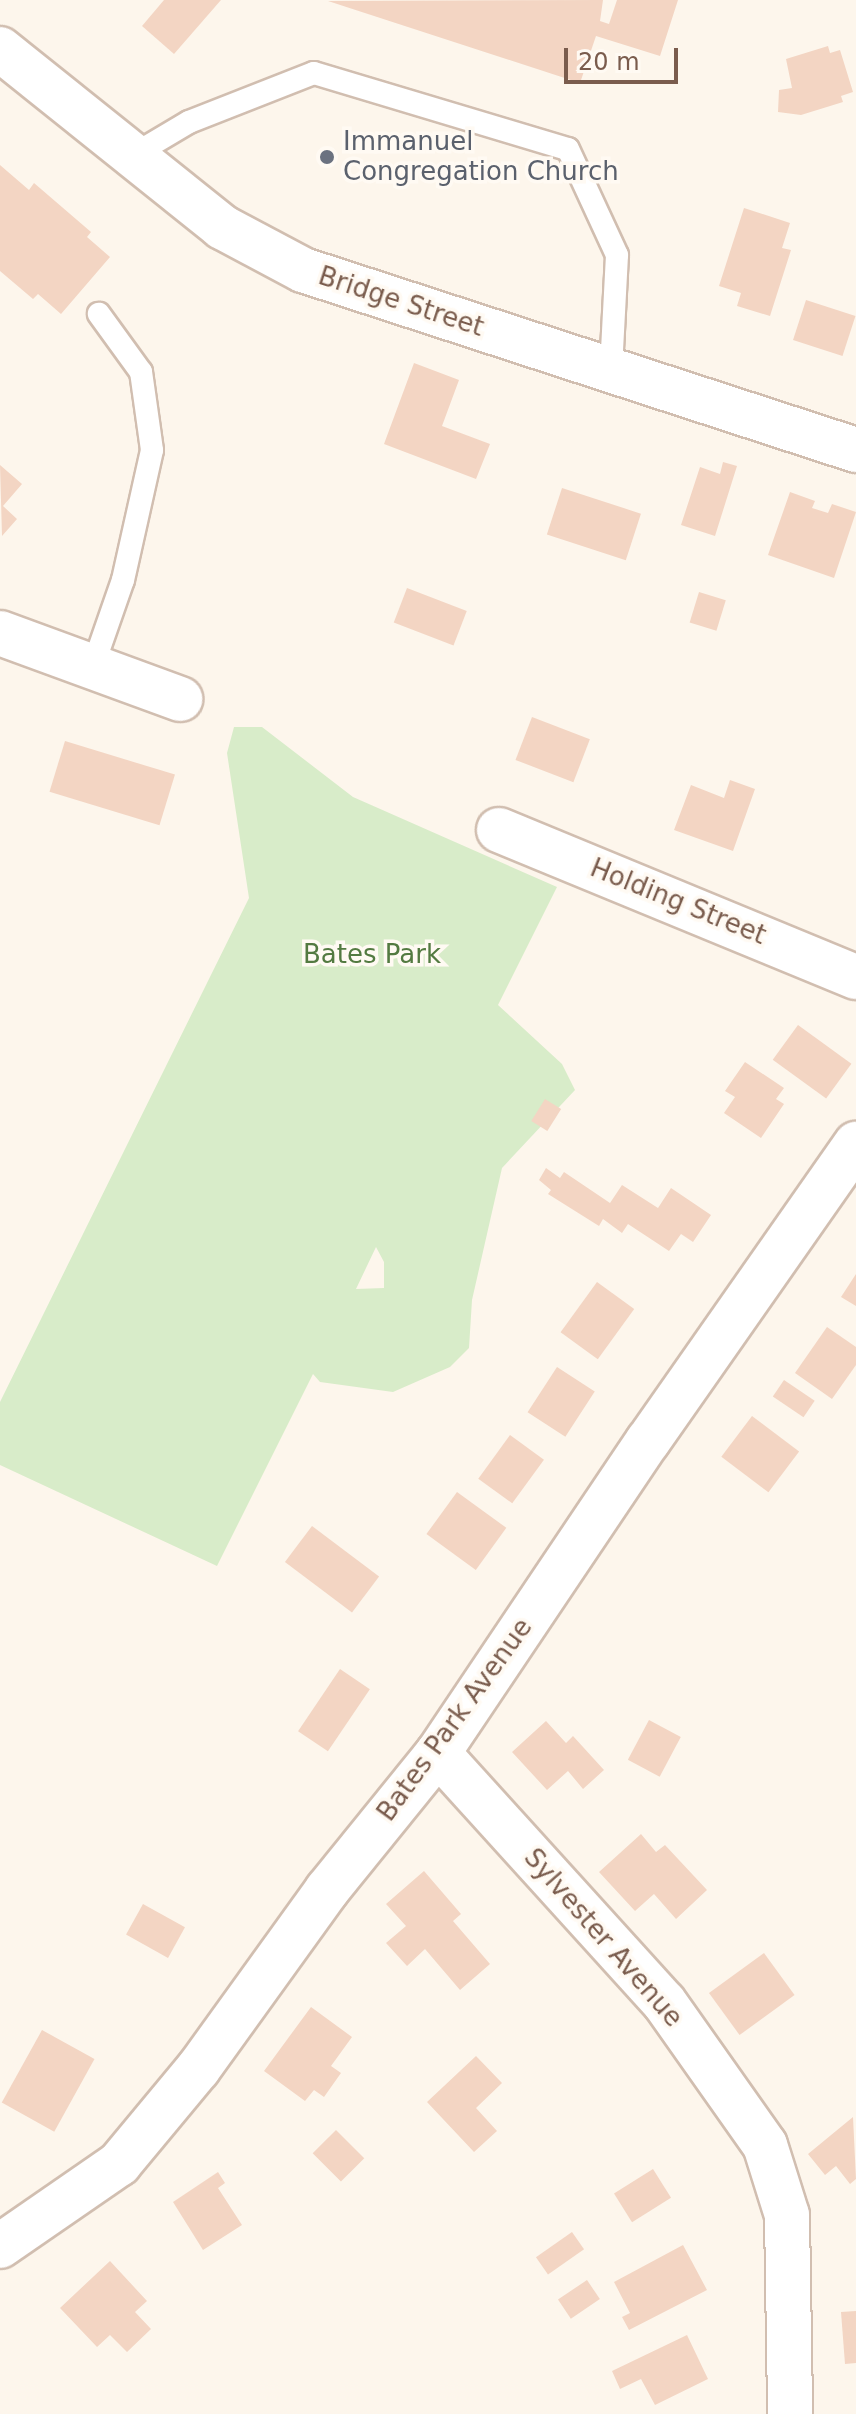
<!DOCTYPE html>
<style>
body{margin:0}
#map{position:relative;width:856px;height:2414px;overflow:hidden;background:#fdf6ec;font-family:"DejaVu Sans",sans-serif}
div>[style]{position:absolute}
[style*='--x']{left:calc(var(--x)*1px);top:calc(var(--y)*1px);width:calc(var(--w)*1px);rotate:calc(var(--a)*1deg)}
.green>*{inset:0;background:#d8ecc9}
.building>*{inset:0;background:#f3d5c3;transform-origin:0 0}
.roads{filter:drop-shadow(2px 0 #d1beb0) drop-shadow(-2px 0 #d1beb0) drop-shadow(0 2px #d1beb0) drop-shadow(0 -2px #d1beb0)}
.lane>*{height:22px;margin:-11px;padding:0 11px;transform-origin:11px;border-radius:11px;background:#fff}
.street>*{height:44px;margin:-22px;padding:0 22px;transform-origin:22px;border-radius:22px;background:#fff}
.secondary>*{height:44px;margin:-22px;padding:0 22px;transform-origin:22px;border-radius:22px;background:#fff}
.dots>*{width:22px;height:22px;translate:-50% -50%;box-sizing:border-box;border:4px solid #fffaf3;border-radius:50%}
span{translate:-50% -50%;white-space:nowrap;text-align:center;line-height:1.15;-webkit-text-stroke:7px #fffaf3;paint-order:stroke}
.worship-label{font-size:26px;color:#5b616d}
.left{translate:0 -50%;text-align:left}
.street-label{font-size:26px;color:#7a5c4d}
.park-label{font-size:26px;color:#537a41}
.scale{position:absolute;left:564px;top:48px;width:114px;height:36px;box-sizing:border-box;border:4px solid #7a5c4d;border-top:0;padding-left:10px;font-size:24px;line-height:28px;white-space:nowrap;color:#7a5c4d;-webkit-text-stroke:6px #fffaf3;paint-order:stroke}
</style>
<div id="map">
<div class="green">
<div style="clip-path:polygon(evenodd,234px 727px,262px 727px,353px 797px,557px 887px,498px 1005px,562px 1064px,575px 1090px,502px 1168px,472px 1300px,469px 1348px,450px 1367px,393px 1392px,320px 1382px,313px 1374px,217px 1566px,0 1465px,0 1402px,249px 898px,227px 753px,234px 727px,376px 1247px,384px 1262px,384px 1288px,356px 1289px,376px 1247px)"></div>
</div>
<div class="building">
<div style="clip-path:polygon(164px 0,221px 0,174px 54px,142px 26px)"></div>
<div style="clip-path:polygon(603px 0,600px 21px,609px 24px,617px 0,678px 0,660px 56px,596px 36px,580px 83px,328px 1px)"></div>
<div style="clip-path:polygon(828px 46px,830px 53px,840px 50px,853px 92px,841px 96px,843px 102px,801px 115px,778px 112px,779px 90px,792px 88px,786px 59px)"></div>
<div style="clip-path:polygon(0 165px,29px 190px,34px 183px,91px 232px,87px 237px,110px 257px,61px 314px,38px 294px,33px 299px,0 271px)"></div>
<div style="clip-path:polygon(744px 208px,790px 223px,782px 248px,791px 250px,770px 316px,737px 306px,741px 293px,719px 286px)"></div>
<div style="left:806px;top:300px;width:52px;height:42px;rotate:18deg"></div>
<div style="clip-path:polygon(414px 363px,459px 380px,442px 426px,490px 444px,476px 479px,384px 444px)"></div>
<div style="clip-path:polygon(723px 462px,737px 466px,715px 536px,681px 525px,700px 467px,720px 474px)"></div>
<div style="clip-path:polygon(0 465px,22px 484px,3px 506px,17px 519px,2px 536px)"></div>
<div style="left:562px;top:488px;width:83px;height:49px;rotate:18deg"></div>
<div style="clip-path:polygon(790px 492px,815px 501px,812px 508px,828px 513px,832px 504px,856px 512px,834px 578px,768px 555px)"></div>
<div style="left:407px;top:588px;width:64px;height:37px;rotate:21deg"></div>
<div style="left:699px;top:592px;width:28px;height:32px;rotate:17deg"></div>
<div style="left:532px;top:717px;width:62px;height:46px;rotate:21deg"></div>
<div style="left:65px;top:741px;width:115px;height:53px;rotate:17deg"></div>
<div style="clip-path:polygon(730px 780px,755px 789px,733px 851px,674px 830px,691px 785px,724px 798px)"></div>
<div style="left:798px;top:1025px;width:66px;height:43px;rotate:36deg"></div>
<div style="clip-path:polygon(745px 1062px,784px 1088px,776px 1099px,784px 1104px,761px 1138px,724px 1113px,735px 1097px,725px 1091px)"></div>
<div style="left:545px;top:1099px;width:19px;height:26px;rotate:32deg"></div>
<div style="clip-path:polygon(546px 1168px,560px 1178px,564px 1172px,610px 1203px,622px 1185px,658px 1208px,671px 1188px,711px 1215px,693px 1242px,681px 1234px,669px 1251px,628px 1224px,622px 1233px,603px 1219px,599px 1226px,548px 1194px,551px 1190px,539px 1180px)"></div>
<div style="clip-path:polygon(856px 1274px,856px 1306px,841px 1297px)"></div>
<div style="left:597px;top:1282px;width:46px;height:62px;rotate:36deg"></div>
<div style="clip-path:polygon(827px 1327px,856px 1347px,856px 1365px,832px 1399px,795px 1373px)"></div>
<div style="left:557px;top:1367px;width:45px;height:54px;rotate:33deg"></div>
<div style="left:784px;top:1380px;width:37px;height:20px;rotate:34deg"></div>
<div style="left:752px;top:1416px;width:59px;height:51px;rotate:37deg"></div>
<div style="left:510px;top:1435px;width:42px;height:54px;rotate:36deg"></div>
<div style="left:457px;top:1492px;width:61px;height:52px;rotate:36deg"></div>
<div style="left:312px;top:1526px;width:84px;height:45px;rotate:37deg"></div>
<div style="left:340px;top:1669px;width:36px;height:75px;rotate:34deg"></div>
<div style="left:649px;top:1720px;width:36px;height:45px;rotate:28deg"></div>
<div style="clip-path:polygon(546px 1721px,566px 1743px,573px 1736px,604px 1770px,583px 1789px,568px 1771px,547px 1790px,512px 1752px)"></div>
<div style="clip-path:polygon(641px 1834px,656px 1852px,665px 1845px,707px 1890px,676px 1919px,654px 1894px,635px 1911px,599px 1872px)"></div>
<div style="clip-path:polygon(424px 1871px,461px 1914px,453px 1921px,490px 1964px,460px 1990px,425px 1949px,407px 1966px,386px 1943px,406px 1926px,386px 1904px)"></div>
<div style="left:143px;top:1904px;width:48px;height:35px;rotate:29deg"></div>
<div style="left:764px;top:1953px;width:52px;height:68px;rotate:54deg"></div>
<div style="clip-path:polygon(311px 2007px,352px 2037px,331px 2066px,341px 2073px,324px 2097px,314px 2090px,305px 2101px,264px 2071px)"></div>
<div style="left:42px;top:2030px;width:60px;height:83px;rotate:29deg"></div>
<div style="clip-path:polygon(476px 2056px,502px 2083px,476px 2108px,497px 2131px,474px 2152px,427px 2102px)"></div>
<div style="clip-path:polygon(853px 2117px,856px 2179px,850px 2184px,836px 2166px,825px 2175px,808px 2154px)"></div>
<div style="left:336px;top:2130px;width:40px;height:33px;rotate:45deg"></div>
<div style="left:653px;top:2169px;width:34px;height:46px;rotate:58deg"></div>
<div style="clip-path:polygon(218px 2172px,225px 2183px,218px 2188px,242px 2225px,203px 2250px,173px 2202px)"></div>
<div style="left:572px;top:2232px;width:21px;height:44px;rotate:55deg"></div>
<div style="clip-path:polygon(683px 2245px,707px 2290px,629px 2330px,622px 2317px,630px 2313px,614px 2282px)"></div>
<div style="clip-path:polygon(110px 2261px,147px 2301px,135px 2312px,151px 2329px,127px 2352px,110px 2335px,97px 2347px,60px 2308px)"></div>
<div style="left:587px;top:2280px;width:23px;height:35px;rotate:56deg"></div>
<div style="clip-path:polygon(856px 2311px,856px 2363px,845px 2364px,841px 2312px)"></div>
<div style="clip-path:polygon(687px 2335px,708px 2379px,655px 2405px,641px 2379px,620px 2389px,612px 2371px)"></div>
</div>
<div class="roads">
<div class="lane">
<div style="--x:130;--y:157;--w:69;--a:-30.7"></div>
<div style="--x:189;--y:122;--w:134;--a:-21.4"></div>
<div style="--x:314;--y:73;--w:265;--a:16.7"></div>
<div style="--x:568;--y:149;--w:117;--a:65.2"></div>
<div style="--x:617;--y:255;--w:115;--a:93"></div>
<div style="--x:92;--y:669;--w:94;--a:-70.8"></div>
<div style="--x:123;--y:580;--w:133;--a:-77.4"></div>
<div style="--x:152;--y:450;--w:79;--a:-98"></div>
<div style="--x:141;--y:372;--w:72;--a:-125.9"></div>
</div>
<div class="street">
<div style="--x:0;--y:633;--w:192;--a:20.1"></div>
<div style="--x:499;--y:830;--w:386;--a:22.4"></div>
<div style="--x:438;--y:1753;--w:336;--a:47.8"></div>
<div style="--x:664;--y:2002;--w:175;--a:54.8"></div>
<div style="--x:765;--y:2145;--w:73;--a:72.6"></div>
<div style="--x:787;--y:2215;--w:199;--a:89.1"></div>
<div style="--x:0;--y:2246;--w:145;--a:-34.6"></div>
<div style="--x:119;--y:2164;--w:124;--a:-50.3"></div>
<div style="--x:198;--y:2069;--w:221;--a:-54.2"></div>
<div style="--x:327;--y:1890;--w:176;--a:-51"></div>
<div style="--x:438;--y:1753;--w:376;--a:-56.1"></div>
<div style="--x:648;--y:1441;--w:363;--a:-55"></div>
</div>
<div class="secondary">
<div style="--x:0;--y:49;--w:285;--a:38.7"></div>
<div style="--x:222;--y:227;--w:92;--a:28"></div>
<div style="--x:303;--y:270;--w:582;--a:18.03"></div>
</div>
</div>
<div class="dots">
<div style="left:327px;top:157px;background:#6b7280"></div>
</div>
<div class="worship-label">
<span class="left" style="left:343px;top:157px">Immanuel<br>Congregation Church</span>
</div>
<div class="street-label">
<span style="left:401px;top:302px;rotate:18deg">Bridge Street</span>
<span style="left:678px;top:902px;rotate:22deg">Holding Street</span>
<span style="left:455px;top:1720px;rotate:-54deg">Bates Park Avenue</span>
<span style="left:603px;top:1938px;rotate:49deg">Sylvester Avenue</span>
</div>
<div class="park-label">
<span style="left:372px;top:955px">Bates Park</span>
</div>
<div class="scale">20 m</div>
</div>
